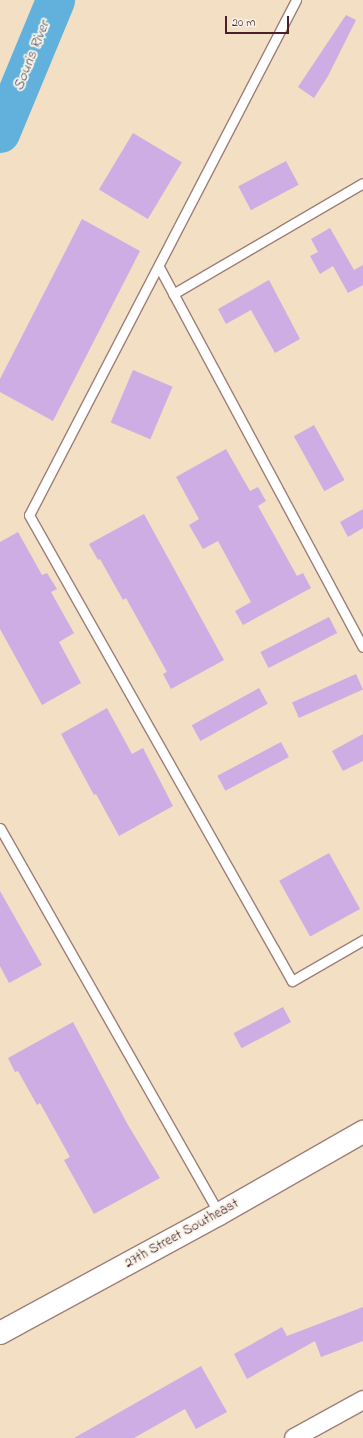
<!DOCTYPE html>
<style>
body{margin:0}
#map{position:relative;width:363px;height:1438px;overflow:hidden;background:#f3dfc4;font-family:"Indie Flower",sans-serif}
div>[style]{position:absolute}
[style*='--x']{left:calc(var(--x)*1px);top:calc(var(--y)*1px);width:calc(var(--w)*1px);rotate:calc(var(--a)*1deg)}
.river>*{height:39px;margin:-19.5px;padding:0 19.5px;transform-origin:19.5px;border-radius:19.5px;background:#62b1dc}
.building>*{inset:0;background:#ceace4;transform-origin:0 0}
.roads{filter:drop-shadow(1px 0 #9e7f78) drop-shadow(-1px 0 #9e7f78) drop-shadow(0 1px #9e7f78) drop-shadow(0 -1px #9e7f78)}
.service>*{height:9px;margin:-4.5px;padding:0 4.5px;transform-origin:4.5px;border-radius:4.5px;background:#fff}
.minor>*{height:18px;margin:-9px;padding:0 9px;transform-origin:9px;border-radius:9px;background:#fff}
.tertiary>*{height:22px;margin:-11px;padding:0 11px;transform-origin:11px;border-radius:11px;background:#fff}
span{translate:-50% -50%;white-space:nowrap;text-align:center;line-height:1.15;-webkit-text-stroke:4px #f7f3e8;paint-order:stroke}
.street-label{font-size:14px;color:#4a1f2b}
.water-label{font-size:15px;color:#525269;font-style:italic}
.scale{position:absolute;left:225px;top:16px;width:64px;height:18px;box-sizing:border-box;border:2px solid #4a1f2b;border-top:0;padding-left:5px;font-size:12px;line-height:14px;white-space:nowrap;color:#4a1f2b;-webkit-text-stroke:3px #f7f3e8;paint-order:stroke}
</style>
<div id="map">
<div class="river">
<div style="--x:0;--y:133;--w:144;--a:-67.5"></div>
</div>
<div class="building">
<div style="clip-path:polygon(346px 15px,356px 20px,328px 76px,314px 98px,298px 87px)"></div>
<div style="left:133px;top:133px;width:57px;height:66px;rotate:31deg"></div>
<div style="left:286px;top:161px;width:27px;height:54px;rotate:62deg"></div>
<div style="clip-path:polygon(82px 219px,140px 251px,53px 421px,0 392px,0 379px)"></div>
<div style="clip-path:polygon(330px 228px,354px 270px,363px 265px,363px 285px,348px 293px,333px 266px,320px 274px,310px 256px,318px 252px,311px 239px)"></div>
<div style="clip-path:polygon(269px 280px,300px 339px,275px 353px,251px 310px,226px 324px,218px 309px)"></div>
<div style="left:133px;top:370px;width:43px;height:57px;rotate:23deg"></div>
<div style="left:314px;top:425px;width:63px;height:23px;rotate:61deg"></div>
<div style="clip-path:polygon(226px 449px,250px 491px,258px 487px,266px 501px,258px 506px,297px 576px,303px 573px,311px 588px,243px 625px,235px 611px,251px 602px,218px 541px,203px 549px,189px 525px,199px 519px,176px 477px)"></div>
<div style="clip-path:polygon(363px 509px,363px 528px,348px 537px,340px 522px)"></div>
<div style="clip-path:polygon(144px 514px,224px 660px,171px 689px,163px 674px,167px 672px,126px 598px,123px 600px,100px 559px,98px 560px,89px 544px)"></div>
<div style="clip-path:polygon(18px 532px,42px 575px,47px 573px,57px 589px,51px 592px,74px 633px,59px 642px,81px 683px,42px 705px,0 629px,0 542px)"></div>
<div style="left:329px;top:617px;width:18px;height:77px;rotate:63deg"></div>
<div style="left:356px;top:674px;width:17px;height:70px;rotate:66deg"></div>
<div style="left:259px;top:688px;width:18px;height:77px;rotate:61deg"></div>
<div style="clip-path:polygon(107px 708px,132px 754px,143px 748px,173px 806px,119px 836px,96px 794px,94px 795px,61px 734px)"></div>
<div style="clip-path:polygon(363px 734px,363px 761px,343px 771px,332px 751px)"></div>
<div style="left:281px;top:742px;width:17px;height:72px;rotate:62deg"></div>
<div style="left:329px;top:853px;width:64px;height:57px;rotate:61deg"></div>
<div style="clip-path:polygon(0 891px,42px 965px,9px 983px,0 966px)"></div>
<div style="left:283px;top:1007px;width:17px;height:56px;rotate:62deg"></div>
<div style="clip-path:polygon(73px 1022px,128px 1125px,160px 1178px,94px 1214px,64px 1160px,70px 1157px,40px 1103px,37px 1105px,18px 1071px,15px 1072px,8px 1058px)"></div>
<div style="clip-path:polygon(363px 1307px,363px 1341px,321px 1357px,315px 1341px,247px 1379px,234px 1354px,282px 1327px,287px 1336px)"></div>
<div style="clip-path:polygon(201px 1366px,227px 1412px,196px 1429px,185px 1409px,134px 1438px,74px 1438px)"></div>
</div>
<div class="roads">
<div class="service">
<div style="--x:296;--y:0;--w:580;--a:117.4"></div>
<div style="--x:29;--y:515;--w:535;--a:60.56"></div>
<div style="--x:292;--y:981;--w:82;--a:-30"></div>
<div style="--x:159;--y:267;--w:431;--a:61.8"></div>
<div style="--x:173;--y:294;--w:220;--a:-30.3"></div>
<div style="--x:0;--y:828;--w:444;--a:60.4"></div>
</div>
<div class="minor">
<div style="--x:294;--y:1438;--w:79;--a:-28.8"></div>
</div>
<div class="tertiary">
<div style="--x:0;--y:1333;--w:249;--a:-28.5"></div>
<div style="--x:219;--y:1214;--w:166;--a:-29.7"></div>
</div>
</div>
<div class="street-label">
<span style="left:182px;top:1234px;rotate:-29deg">27th Street Southeast</span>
</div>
<div class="water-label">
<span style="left:32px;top:56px;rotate:-68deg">Souris River</span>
</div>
<div class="scale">20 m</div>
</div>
